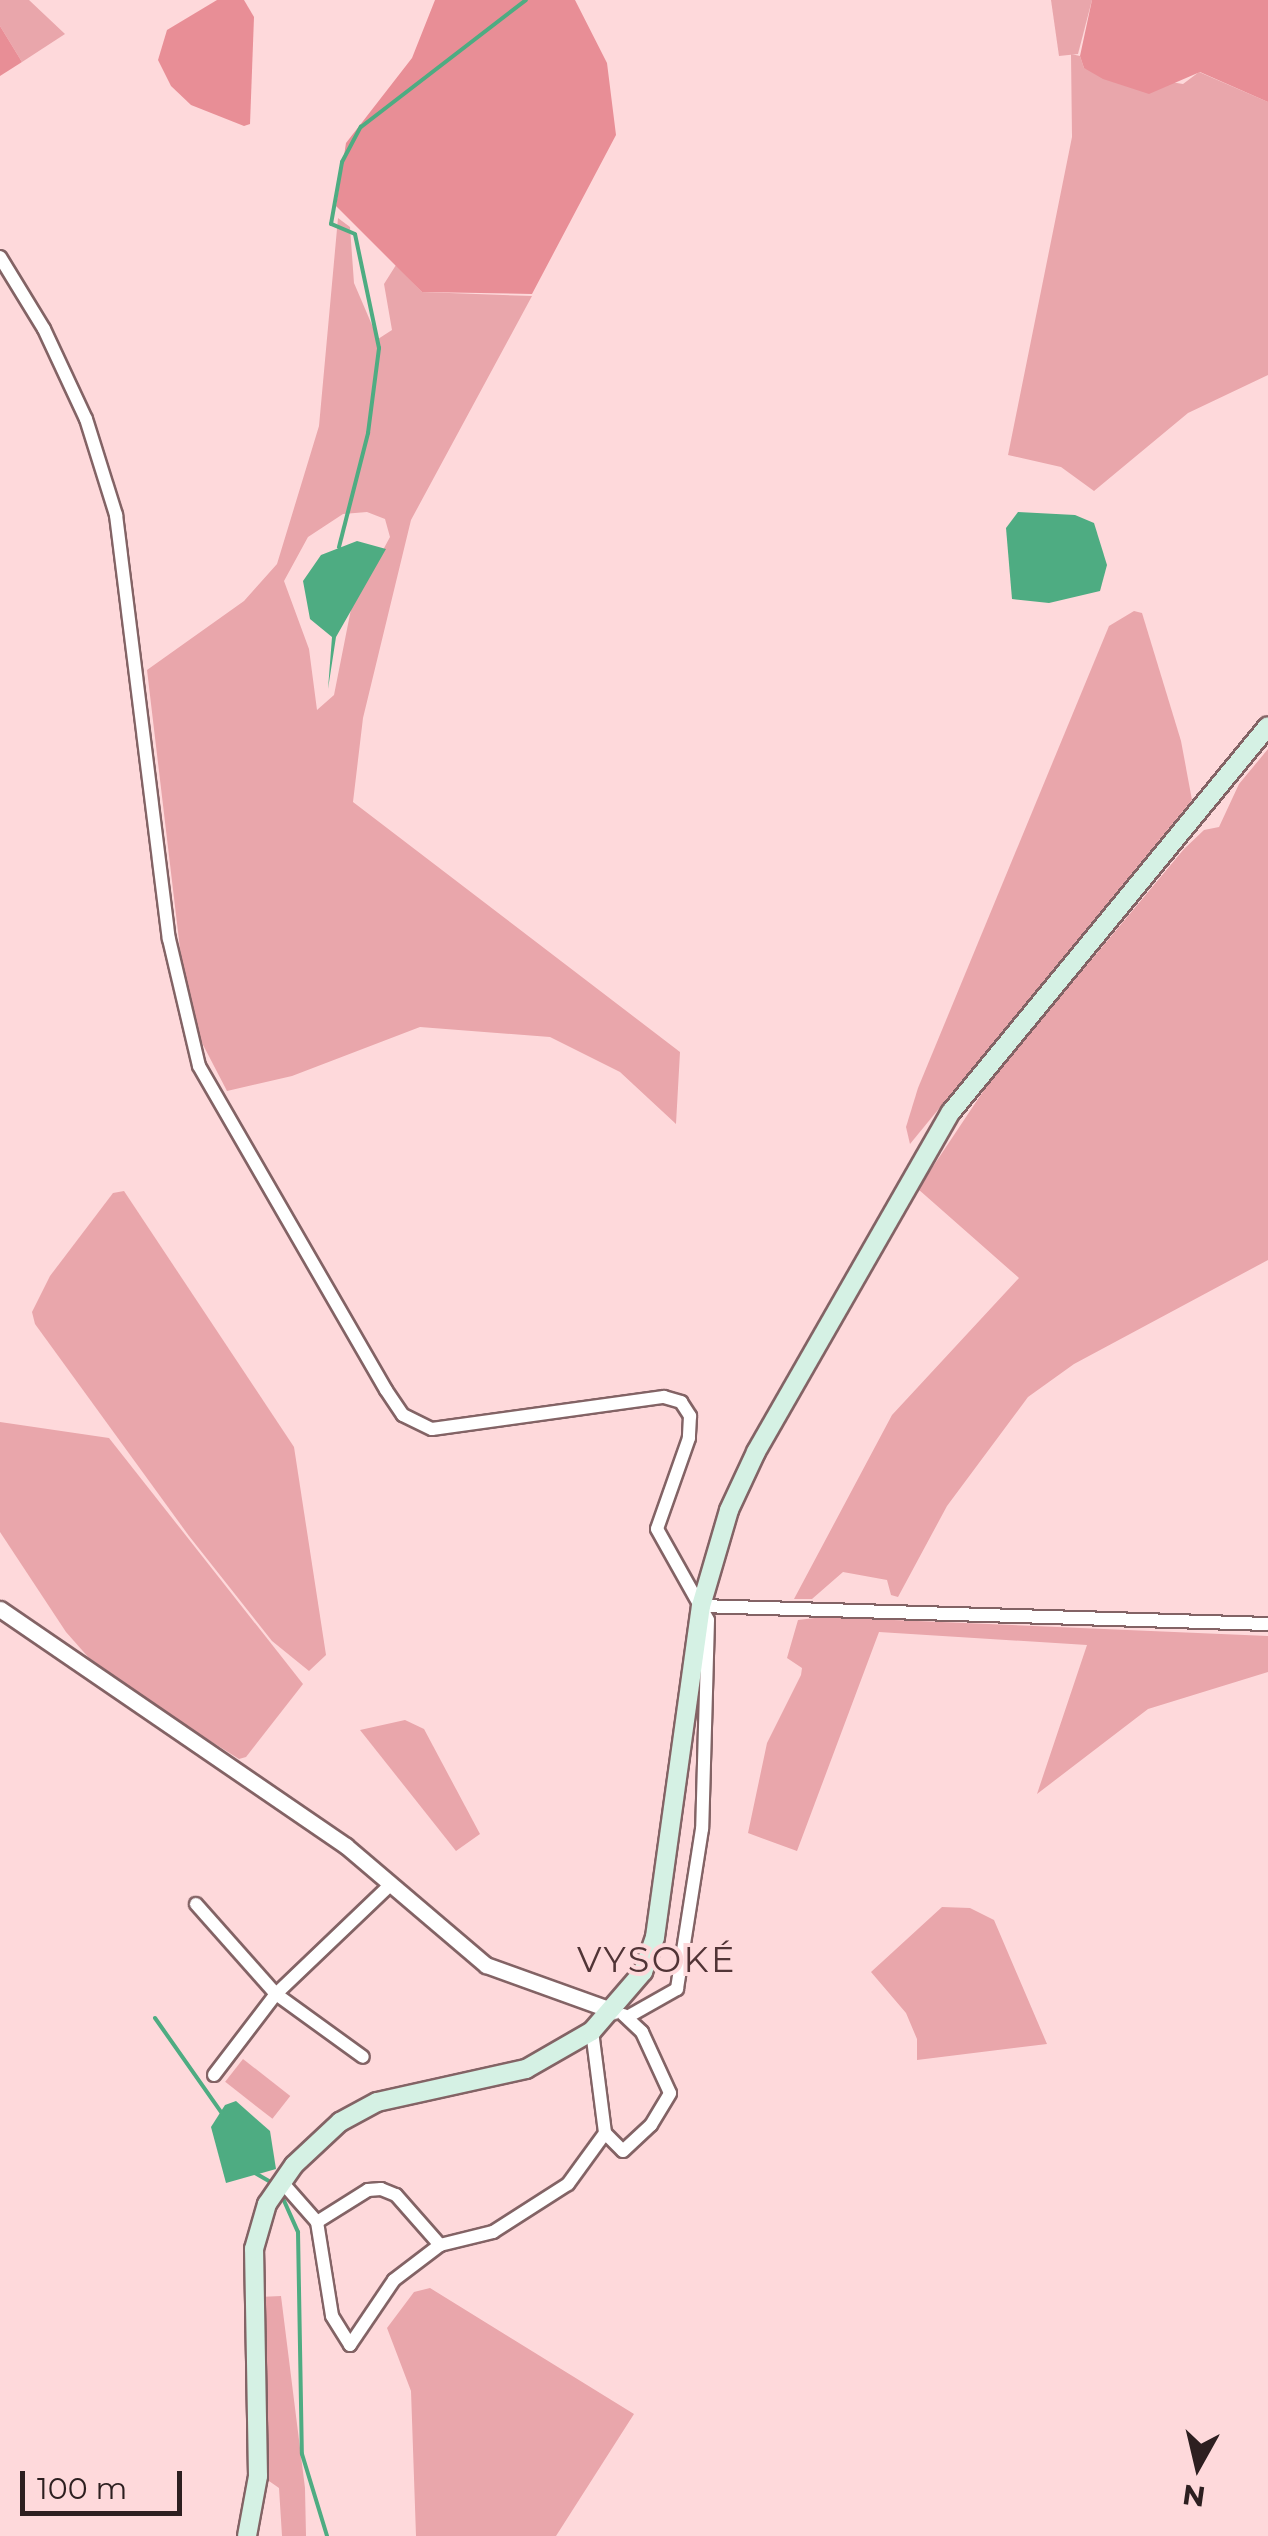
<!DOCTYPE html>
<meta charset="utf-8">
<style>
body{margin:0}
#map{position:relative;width:1268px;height:2536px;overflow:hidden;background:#fed9db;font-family:Montserrat,sans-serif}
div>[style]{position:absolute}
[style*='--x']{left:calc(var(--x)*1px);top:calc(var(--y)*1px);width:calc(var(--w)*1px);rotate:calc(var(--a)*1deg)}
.green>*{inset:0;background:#e9a6ab;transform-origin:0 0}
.forest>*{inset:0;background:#e88e96}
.water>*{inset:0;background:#4eac82}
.stream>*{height:4px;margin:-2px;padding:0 2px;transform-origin:2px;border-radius:2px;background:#4eac82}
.roads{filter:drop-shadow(2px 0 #836365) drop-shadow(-2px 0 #836365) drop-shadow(0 2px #836365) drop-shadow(0 -2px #836365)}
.minor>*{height:12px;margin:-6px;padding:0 6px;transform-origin:6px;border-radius:6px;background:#fff}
.tertiary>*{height:15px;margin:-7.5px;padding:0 7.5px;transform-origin:7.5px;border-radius:7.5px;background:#fff}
.secondary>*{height:18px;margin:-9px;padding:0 9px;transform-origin:9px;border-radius:9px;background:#d5f1e4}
span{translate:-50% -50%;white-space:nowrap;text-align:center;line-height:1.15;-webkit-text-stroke:8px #fed9db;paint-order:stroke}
.quarter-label{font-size:35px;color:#513436;letter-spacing:2.5px}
.north{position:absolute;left:1148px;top:2416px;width:100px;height:100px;-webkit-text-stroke:8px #fed9db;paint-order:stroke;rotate:188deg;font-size:28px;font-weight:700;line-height:40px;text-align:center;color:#2d1f20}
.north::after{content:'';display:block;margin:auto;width:35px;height:45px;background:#2d1f20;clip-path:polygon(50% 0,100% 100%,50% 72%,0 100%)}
.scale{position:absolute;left:20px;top:2471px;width:162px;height:45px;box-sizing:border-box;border:5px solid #2d1f20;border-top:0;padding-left:12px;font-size:30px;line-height:35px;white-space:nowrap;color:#2d1f20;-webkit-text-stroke:8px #fed9db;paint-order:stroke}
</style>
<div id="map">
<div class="green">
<div style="clip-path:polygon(0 0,29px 0,65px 34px,22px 62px,0 26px)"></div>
<div style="clip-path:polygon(1051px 0,1092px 0,1078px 54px,1059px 56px)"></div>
<div style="clip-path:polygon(1071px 54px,1080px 56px,1084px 68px,1183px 84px,1199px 72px,1268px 102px,1268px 375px,1188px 413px,1094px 491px,1061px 467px,1008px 455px,1072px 137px)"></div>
<div style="clip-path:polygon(evenodd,338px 218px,350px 227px,354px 283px,378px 339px,392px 330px,384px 284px,396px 265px,422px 292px,532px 296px,411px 520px,363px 718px,353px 802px,680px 1052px,676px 1124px,620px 1072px,550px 1037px,420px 1027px,292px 1076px,227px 1091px,201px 1041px,181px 957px,147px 670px,244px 601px,277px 564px,319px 426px,338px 218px,367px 512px,385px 519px,390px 537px,351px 609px,334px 695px,317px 710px,309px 649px,284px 581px,308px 537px,343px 514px,367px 512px)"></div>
<div style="clip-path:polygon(1134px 611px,1142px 613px,1181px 741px,1192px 800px,910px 1144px,906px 1127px,918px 1088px,1109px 626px)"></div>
<div style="clip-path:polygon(1268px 749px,1268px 1260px,1074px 1364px,1028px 1397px,947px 1506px,898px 1597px,891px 1595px,887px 1580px,843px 1572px,812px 1599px,794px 1599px,892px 1415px,1019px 1278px,918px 1189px,990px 1081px,1184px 849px,1204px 830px,1219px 827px,1239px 784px)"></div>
<div style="clip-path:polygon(124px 1191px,294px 1447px,326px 1655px,309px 1671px,272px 1641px,189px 1536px,35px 1324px,32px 1312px,50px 1276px,113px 1193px)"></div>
<div style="clip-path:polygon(0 1422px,109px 1438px,303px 1684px,246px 1757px,239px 1759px,185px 1725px,89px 1658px,66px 1632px,0 1532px)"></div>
<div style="clip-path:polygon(823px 1617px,1268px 1636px,1268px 1672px,1148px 1709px,1037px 1794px,1087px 1645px,879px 1632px,797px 1851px,748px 1833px,767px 1743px,801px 1675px,802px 1668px,787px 1658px,798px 1620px)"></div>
<div style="clip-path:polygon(405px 1720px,424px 1729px,480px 1834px,456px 1851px,360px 1730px)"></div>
<div style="clip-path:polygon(942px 1907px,970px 1908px,994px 1920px,1047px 2044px,917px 2060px,917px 2039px,906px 2013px,871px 1972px)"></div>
<div style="left:243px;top:2059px;width:60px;height:29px;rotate:38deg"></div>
<div style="clip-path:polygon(430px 2288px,634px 2414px,556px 2536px,416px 2536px,411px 2391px,387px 2328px,414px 2292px)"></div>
<div style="clip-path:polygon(281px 2296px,305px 2488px,306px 2536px,282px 2536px,279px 2488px,269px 2481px,259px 2297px)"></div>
</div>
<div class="forest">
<div style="clip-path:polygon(217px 0,244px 0,254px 17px,250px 124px,244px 126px,191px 105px,171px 86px,158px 60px,167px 30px)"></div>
<div style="clip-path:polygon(435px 0,575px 0,607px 63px,616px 135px,532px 294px,422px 292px,336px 206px,346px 143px,412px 58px)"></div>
<div style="clip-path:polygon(1092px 0,1268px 0,1268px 102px,1200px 72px,1149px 94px,1103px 79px,1084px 68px,1080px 56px)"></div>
<div style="clip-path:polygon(0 26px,22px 62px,0 76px)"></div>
</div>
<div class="water">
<div style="clip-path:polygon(1018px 512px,1075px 515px,1094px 523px,1107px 565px,1100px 591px,1049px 603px,1012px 599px,1006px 528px)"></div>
<div style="clip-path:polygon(357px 541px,386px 549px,336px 637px,328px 689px,332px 637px,310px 619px,303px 581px,321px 555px)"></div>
<div style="clip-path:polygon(236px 2101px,270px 2131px,276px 2169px,226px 2183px,211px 2127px,225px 2105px)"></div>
</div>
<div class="stream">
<div style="--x:339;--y:547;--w:118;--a:-75.7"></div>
<div style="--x:368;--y:433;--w:86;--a:-82.6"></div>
<div style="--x:379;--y:348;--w:116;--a:-101.9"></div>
<div style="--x:355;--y:234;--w:26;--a:-157"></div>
<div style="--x:331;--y:224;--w:63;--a:-79.9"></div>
<div style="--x:342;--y:162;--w:40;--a:-62"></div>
<div style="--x:361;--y:127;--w:208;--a:-37.6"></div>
<div style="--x:155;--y:2018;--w:115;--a:54.9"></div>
<div style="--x:255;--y:2173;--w:20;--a:30"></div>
<div style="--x:281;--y:2194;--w:42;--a:65.9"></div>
<div style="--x:298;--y:2232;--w:222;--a:89"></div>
<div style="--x:302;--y:2454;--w:86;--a:73"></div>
</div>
<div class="roads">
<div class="minor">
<div style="--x:0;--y:257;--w:84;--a:58.6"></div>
<div style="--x:44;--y:329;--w:99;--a:65"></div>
<div style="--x:86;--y:419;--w:101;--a:72.6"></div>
<div style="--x:116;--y:515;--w:427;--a:82.9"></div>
<div style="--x:169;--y:939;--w:130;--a:76.7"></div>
<div style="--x:199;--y:1066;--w:374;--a:60"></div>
<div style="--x:386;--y:1390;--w:30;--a:56"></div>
<div style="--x:403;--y:1415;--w:32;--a:26"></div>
<div style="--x:432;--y:1429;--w:234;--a:-7.9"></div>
<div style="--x:664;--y:1397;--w:18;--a:16"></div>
<div style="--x:681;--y:1402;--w:17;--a:57"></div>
<div style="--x:690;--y:1416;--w:22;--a:93"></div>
<div style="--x:689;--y:1438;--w:96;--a:109.4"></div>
<div style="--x:657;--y:1529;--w:104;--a:60.7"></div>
<div style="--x:708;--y:1620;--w:209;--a:91.6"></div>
<div style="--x:702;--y:1829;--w:162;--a:98.9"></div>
<div style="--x:677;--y:1989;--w:55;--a:150.6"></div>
<div style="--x:701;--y:1606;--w:567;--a:1.82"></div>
<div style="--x:196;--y:1904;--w:120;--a:48.4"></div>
<div style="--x:276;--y:1994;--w:107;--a:35.9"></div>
<div style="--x:592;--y:2031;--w:103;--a:82.7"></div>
<div style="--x:605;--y:2133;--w:25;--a:45"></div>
<div style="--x:623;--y:2151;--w:38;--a:-43"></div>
<div style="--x:651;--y:2125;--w:37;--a:-59"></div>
<div style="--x:670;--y:2093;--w:67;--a:-114.7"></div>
<div style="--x:642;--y:2032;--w:25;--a:-137"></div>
<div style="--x:214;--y:2075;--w:102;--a:-52.6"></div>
<div style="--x:276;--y:1994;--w:158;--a:-43.7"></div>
<div style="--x:281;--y:2181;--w:55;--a:48.7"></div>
<div style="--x:317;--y:2222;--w:95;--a:80.9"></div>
<div style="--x:332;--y:2316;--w:34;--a:58"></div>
<div style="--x:350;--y:2345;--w:78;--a:-55.9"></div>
<div style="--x:394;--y:2280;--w:58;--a:-37.3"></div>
<div style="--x:317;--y:2222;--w:60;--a:-32.1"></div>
<div style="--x:368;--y:2190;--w:13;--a:-4"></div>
<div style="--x:381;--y:2189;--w:16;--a:22"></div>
<div style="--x:396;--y:2195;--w:67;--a:48.7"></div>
<div style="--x:440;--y:2245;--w:55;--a:-13.8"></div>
<div style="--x:493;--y:2232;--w:89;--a:-32.6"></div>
<div style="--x:568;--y:2184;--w:63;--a:-54"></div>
</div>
<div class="tertiary">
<div style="--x:0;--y:1609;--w:419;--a:34.4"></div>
<div style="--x:346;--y:1846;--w:184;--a:40.4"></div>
<div style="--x:486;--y:1965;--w:136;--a:19.8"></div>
</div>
<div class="secondary">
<div style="--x:247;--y:2536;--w:61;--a:-79.6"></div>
<div style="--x:258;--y:2476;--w:227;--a:-91"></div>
<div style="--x:254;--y:2249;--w:47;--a:-73.9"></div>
<div style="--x:267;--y:2204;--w:47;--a:-55.3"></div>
<div style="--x:294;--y:2165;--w:63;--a:-43.1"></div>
<div style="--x:340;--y:2122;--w:42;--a:-28.4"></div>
<div style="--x:377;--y:2102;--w:153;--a:-12.5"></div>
<div style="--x:526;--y:2069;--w:76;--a:-29.9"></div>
<div style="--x:592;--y:2031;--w:78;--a:-49.2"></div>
<div style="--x:643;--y:1972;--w:37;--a:-71"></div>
<div style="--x:655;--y:1937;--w:334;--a:-82.1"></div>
<div style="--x:701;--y:1606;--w:100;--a:-73.7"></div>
<div style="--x:729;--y:1510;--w:64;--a:-65"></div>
<div style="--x:756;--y:1452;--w:392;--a:-60.2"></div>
<div style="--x:951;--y:1112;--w:499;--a:-50.6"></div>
</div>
</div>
<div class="quarter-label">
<span style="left:657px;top:1960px">VYSOKÉ</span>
</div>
<div class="north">N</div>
<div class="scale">100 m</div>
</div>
